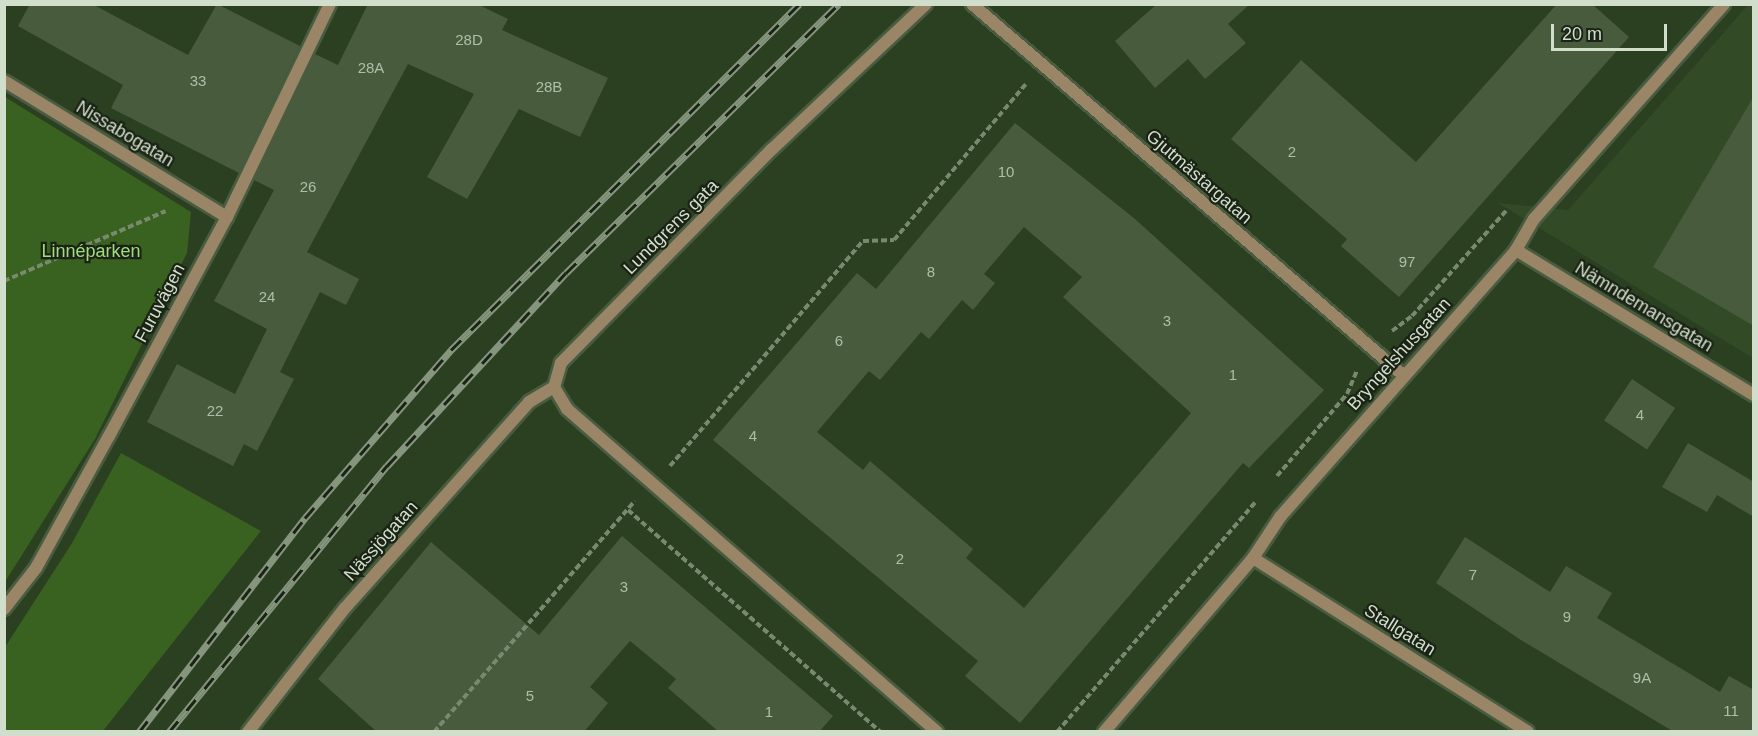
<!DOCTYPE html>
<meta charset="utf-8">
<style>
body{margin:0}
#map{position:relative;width:1758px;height:736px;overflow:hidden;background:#2b3f21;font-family:Arial,sans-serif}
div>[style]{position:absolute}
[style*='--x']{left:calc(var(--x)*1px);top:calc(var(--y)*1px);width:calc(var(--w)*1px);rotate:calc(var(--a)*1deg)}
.built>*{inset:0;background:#334a26}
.green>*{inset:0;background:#39611f}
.building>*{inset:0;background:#485c3d;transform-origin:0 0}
.path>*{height:4px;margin-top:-2px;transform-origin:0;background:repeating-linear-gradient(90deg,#788970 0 6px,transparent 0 9px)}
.roads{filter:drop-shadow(2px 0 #495c40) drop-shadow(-2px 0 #495c40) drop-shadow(0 2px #495c40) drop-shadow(0 -2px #495c40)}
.minor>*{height:12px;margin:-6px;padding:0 6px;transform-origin:6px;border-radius:6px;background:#9b8567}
.rail>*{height:7px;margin-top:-3.5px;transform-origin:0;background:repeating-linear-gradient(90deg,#1a2315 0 14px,#86957e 0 28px);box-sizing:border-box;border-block:2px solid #86957e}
span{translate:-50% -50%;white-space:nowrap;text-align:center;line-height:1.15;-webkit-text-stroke:4.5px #1a2315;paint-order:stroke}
.number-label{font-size:15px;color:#b0bea8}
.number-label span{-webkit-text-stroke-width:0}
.street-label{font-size:18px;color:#d2decc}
.park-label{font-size:18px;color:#9fdd7d}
.frame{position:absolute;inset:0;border:6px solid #d2decc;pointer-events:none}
.scale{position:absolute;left:1551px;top:24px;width:116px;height:27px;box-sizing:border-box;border:3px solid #d2decc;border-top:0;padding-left:8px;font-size:18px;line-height:21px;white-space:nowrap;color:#d2decc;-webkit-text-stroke:4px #1a2315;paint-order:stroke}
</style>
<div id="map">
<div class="built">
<div style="clip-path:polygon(1748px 5px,1753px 5px,1753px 358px,1498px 203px,1568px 210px)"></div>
</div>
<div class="green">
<div style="clip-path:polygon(5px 97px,191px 212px,187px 253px,95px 439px,5px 582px)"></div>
<div style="clip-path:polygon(121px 453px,261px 531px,103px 731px,5px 731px,5px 647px,72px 543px)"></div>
</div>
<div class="building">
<div style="clip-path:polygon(30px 4px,92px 4px,188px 55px,217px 4px,300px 46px,239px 173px,111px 108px,123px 85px,18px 26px)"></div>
<div style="clip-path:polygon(368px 4px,477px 4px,508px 19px,502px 30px,608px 78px,580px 137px,519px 109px,467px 199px,427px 177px,474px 94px,408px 64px,307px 252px,359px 279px,346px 305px,320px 292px,280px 372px,294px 379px,257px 451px,244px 444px,233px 466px,147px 422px,177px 364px,235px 394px,267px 329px,214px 301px,274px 190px,254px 180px,315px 54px,338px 65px)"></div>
<div style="clip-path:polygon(1157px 4px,1250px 4px,1228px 24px,1246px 43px,1205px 79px,1188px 59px,1155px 88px,1115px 41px)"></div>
<div style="clip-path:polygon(1557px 4px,1592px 4px,1629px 37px,1399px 297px,1341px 246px,1347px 239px,1231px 139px,1301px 60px,1416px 162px)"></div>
<div style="clip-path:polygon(1754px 96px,1754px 326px,1653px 267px)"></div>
<div style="clip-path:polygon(evenodd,1015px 123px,1135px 219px,1324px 390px,1249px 468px,1243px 463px,1020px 723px,965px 676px,978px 661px,713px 440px,857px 273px,876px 289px,1015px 123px,1024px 227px,1082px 277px,1063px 297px,1191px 413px,1024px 608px,966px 558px,973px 549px,870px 461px,863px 470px,817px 432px,869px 371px,880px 380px,921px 332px,929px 339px,962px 300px,973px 310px,995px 283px,984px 274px,1024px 227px)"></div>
<div style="left:1632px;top:379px;width:52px;height:50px;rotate:34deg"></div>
<div style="clip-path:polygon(1688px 443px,1754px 482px,1754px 517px,1717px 495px,1707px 512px,1662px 487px)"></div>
<div style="clip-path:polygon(622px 536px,833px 716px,819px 732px,719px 732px,668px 688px,676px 679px,630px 641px,590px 687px,608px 703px,584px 732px,377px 732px,318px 679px,431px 542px,539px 635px)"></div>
<div style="clip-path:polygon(1465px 537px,1550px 592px,1566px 566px,1612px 593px,1597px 618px,1720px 692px,1729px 676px,1754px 690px,1754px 732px,1674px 732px,1521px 640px,1436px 583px)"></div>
</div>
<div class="path">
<div style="--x:4;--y:281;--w:176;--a:-23.4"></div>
<div style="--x:1392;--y:331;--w:25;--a:-37"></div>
<div style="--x:1412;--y:316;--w:141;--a:-48.2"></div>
<div style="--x:670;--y:466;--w:296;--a:-49.4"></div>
<div style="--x:863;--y:241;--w:31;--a:-2"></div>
<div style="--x:894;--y:240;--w:204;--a:-49.8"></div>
<div style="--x:1277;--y:476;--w:108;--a:-49.5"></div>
<div style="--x:1347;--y:394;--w:25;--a:-67"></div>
<div style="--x:628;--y:510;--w:337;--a:41.3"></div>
<div style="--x:434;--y:732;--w:306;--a:-49"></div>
<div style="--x:1057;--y:732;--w:303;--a:-49.2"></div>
</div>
<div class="roads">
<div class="minor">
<div style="--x:926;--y:4;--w:212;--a:136.7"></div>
<div style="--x:772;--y:149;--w:301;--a:134.6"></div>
<div style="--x:561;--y:363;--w:25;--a:106"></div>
<div style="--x:554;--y:387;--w:26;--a:59"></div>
<div style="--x:567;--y:409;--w:491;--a:41.1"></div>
<div style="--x:972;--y:4;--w:569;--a:40.72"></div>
<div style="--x:4;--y:81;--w:261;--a:31.4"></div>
<div style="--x:1516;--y:250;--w:279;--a:31.4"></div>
<div style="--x:1253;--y:558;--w:325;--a:32.3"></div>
<div style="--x:4;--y:609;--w:52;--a:-52"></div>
<div style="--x:36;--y:568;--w:151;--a:-61.1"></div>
<div style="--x:109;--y:436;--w:249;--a:-61.7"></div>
<div style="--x:227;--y:217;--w:237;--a:-64.2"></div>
<div style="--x:248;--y:732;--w:157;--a:-52"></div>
<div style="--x:345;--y:608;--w:276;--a:-48.2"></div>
<div style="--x:529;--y:402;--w:29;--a:-31"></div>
<div style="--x:1104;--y:732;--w:229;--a:-49.4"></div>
<div style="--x:1253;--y:558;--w:49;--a:-56.6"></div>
<div style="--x:1280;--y:517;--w:356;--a:-48.5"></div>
<div style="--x:1516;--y:250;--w:36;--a:-60"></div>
<div style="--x:1534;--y:219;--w:287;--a:-48.5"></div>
</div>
</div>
<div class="rail">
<div style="--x:139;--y:732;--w:271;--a:-52.2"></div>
<div style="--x:305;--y:518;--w:223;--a:-49"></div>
<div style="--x:451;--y:350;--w:491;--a:-44.8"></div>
<div style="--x:169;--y:732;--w:344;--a:-50.7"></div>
<div style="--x:387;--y:466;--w:263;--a:-47.2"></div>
<div style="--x:566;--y:273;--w:383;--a:-44.6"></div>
</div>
<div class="number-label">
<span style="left:469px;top:40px">28D</span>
<span style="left:371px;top:68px">28A</span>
<span style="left:198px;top:81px">33</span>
<span style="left:549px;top:87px">28B</span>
<span style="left:1292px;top:152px">2</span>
<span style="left:1006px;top:172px">10</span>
<span style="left:308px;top:187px">26</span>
<span style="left:1407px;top:262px">97</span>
<span style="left:931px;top:272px">8</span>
<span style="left:267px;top:297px">24</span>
<span style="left:1167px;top:321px">3</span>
<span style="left:839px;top:341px">6</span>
<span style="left:1233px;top:375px">1</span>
<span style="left:215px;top:411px">22</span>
<span style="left:1640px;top:415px">4</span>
<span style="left:753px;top:436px">4</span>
<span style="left:900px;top:559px">2</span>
<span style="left:1473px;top:575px">7</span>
<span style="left:624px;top:587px">3</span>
<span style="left:1567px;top:617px">9</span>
<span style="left:1642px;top:678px">9A</span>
<span style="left:530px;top:696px">5</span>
<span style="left:1731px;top:711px">11</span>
<span style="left:769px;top:712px">1</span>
</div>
<div class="street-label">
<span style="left:125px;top:134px;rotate:31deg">Nissabogatan</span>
<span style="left:1199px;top:177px;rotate:41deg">Gjutmästargatan</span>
<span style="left:671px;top:227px;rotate:-45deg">Lundgrens gata</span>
<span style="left:160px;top:303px;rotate:-62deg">Furuvägen</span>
<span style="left:1644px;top:307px;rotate:31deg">Nämndemansgatan</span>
<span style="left:1399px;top:354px;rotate:-48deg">Bryngelshusgatan</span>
<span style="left:381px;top:541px;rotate:-48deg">Nässjögatan</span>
<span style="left:1400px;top:630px;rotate:32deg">Stallgatan</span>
</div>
<div class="park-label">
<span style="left:91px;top:251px">Linnéparken</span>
</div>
<div class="frame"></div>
<div class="scale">20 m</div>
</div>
